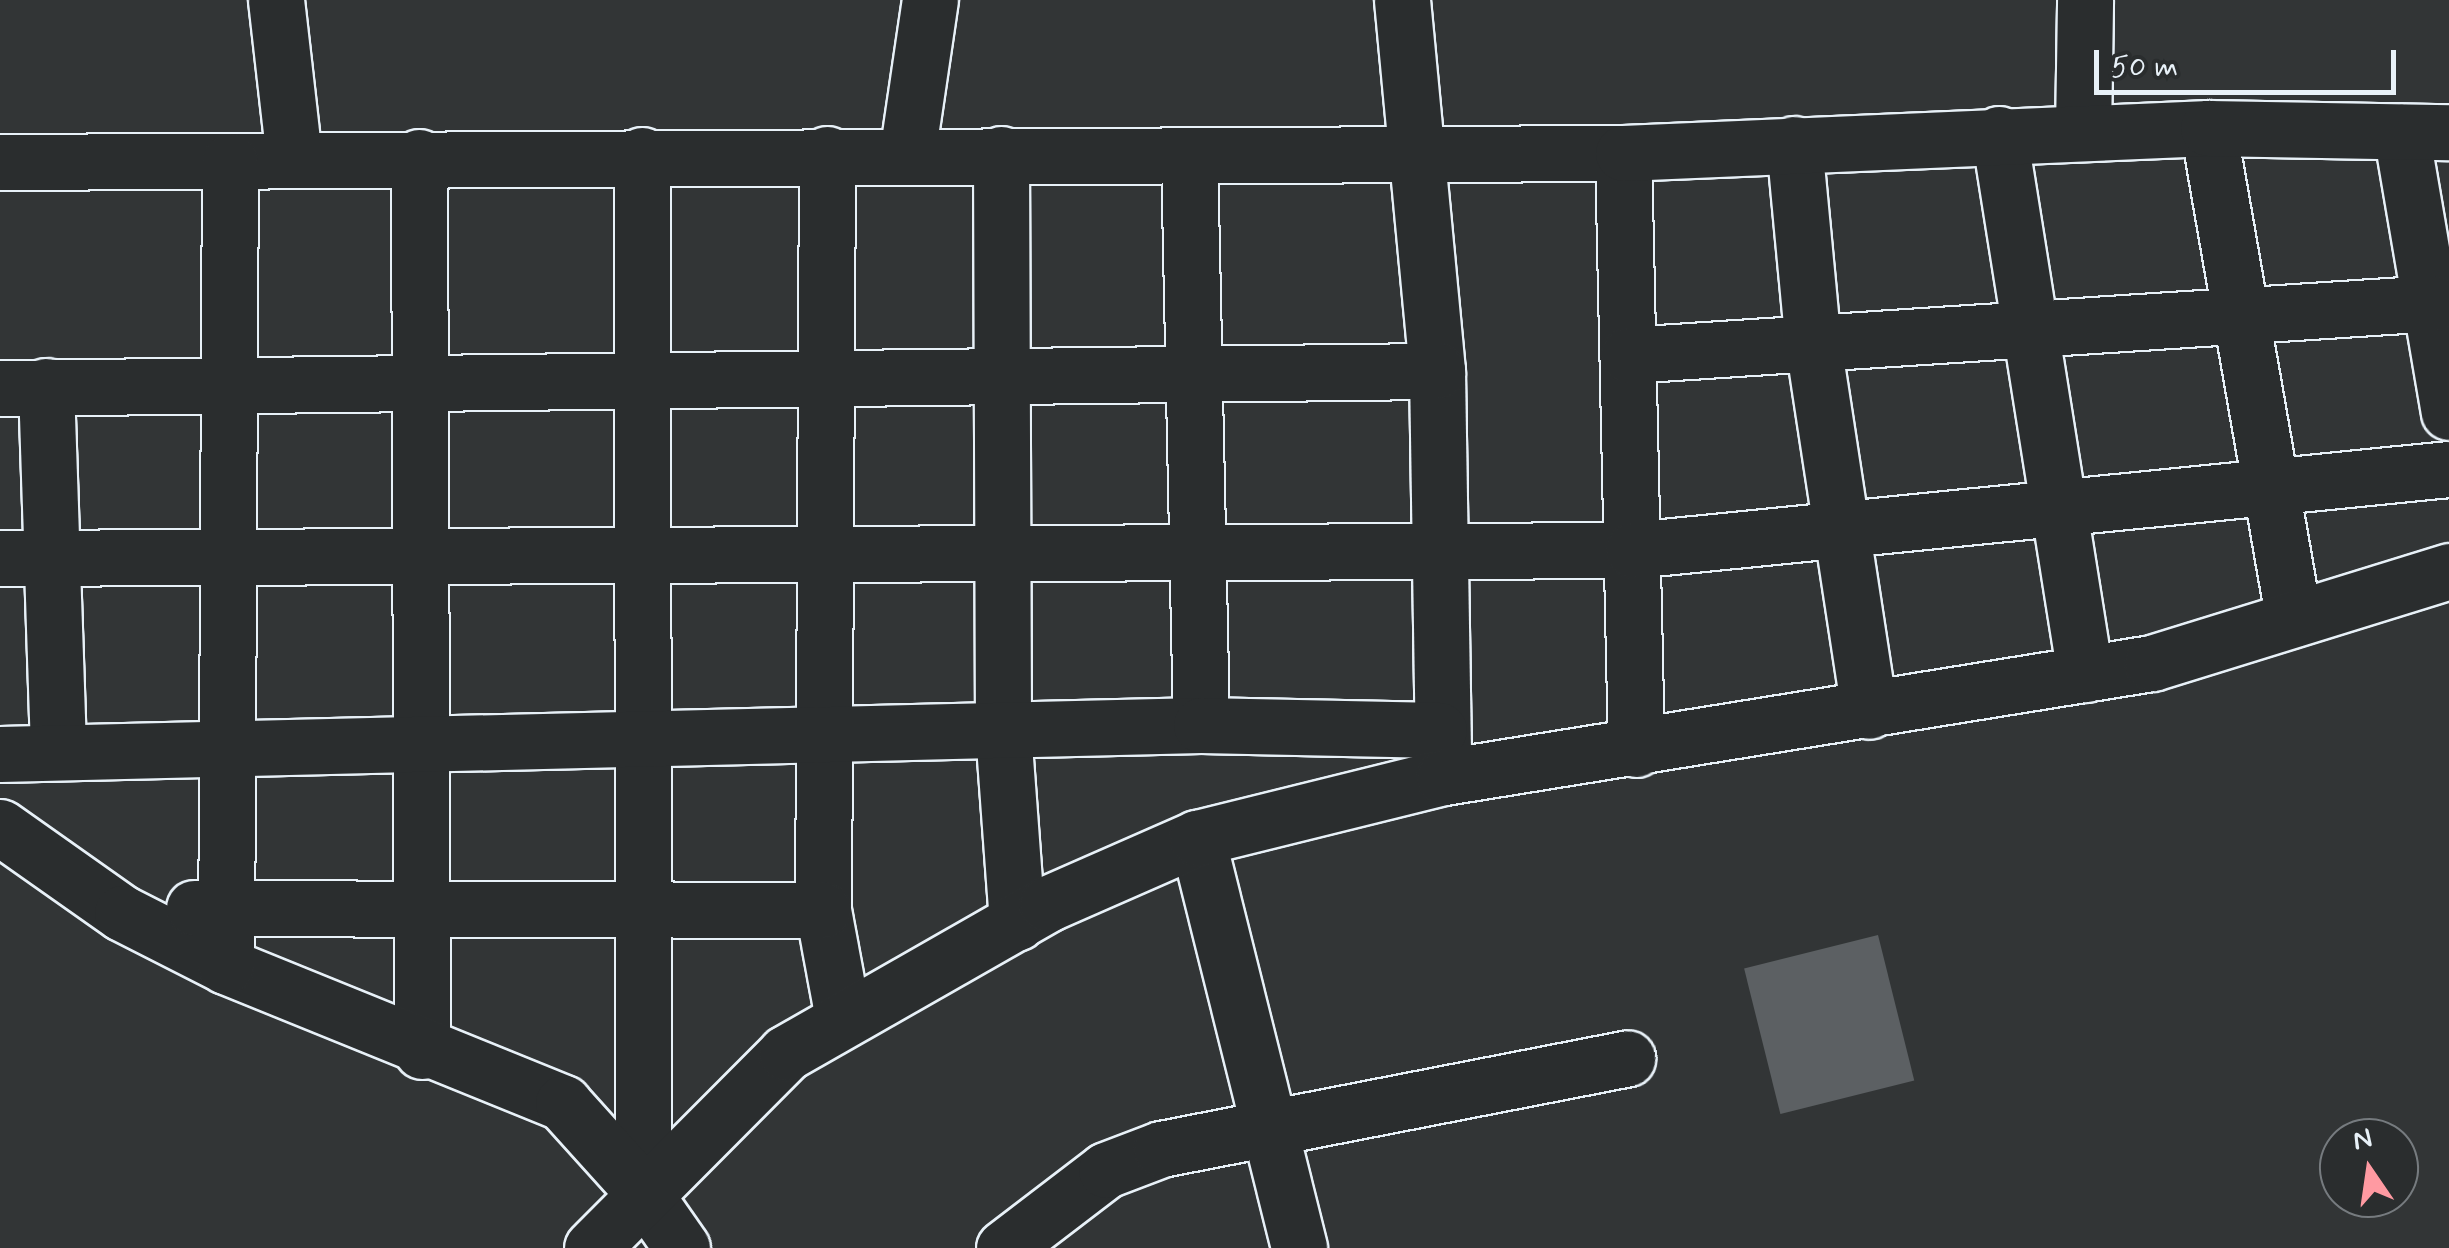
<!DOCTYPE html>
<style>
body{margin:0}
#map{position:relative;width:2449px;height:1248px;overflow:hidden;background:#323536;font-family:Mynerve,sans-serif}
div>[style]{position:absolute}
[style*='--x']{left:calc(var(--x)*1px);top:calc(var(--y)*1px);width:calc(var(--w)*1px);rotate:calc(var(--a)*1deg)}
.building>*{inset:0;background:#5c6063;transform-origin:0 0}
.roads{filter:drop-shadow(2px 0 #e8f1f8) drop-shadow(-2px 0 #e8f1f8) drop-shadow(0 2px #e8f1f8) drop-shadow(0 -2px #e8f1f8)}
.minor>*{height:55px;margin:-27.5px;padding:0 27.5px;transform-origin:27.5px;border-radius:27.5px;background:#2a2d2e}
span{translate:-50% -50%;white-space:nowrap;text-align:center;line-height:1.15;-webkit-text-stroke:10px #2a2d2e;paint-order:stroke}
.north{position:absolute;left:2319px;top:1118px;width:100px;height:100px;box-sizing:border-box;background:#2a2d2e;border:2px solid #767b7f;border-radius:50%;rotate:347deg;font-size:28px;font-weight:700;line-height:40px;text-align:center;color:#e8f1f8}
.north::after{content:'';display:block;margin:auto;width:35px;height:45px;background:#ff9aa2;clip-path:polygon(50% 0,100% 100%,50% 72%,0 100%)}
.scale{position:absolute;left:2094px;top:50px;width:302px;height:45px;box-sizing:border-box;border:5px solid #e8f1f8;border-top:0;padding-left:12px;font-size:30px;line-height:35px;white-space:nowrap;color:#e8f1f8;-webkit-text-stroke:8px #2a2d2e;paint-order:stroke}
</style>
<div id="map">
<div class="building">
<div style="left:1878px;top:935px;width:150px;height:138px;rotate:76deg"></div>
</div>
<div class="roads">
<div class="minor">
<div style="--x:276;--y:0;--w:160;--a:83.5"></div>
<div style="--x:1402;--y:0;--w:373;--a:84.6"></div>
<div style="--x:1437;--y:371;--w:393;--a:89.1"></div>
<div style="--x:2208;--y:128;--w:498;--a:80.1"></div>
<div style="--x:2083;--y:132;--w:132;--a:-89.1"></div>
<div style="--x:2401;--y:132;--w:284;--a:80.3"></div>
<div style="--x:1999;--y:134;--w:547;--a:80.95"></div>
<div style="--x:1794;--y:144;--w:201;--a:84.6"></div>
<div style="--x:1813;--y:344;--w:371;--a:81.3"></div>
<div style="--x:1623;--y:153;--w:596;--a:88.75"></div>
<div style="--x:827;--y:154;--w:756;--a:90.3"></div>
<div style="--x:823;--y:910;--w:110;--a:79.5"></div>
<div style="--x:1001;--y:154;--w:577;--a:89.8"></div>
<div style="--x:1003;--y:731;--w:192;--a:85.8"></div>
<div style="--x:642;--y:155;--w:1037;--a:89.94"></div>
<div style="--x:643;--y:1192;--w:68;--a:55.1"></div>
<div style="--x:907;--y:155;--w:157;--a:-81.6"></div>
<div style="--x:1189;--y:155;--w:570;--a:88.79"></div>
<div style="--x:419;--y:157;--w:894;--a:89.81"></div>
<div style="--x:0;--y:162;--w:1623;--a:-0.32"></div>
<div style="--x:1623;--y:153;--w:586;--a:-2.45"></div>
<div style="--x:2208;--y:128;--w:241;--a:1"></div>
<div style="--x:1628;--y:355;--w:808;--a:-3.69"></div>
<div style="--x:46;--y:386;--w:366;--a:88.1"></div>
<div style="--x:0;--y:388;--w:1437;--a:-0.68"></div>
<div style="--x:0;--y:558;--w:1633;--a:-0.28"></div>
<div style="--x:1633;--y:550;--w:820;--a:-5.67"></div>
<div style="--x:0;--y:754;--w:1201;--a:-1.38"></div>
<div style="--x:1201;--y:725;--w:238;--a:1.2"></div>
<div style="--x:0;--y:827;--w:149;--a:35.2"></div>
<div style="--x:122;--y:913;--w:117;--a:27"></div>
<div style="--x:226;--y:966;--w:364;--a:22.1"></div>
<div style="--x:563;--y:1103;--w:120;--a:48"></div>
<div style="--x:1197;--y:838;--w:422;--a:76"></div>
<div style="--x:194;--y:908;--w:629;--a:0.18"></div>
<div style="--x:226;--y:966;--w:805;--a:-89.72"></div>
<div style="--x:592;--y:1248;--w:275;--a:-45.1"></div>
<div style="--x:786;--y:1053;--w:301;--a:-29.7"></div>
<div style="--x:1047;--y:904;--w:164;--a:-23.7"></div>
<div style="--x:1197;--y:838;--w:254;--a:-13.9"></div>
<div style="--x:1444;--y:777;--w:717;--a:-9.15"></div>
<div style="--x:2152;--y:663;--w:311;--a:-17.2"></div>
<div style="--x:1004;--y:1248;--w:128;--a:-37.4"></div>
<div style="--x:1106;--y:1170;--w:59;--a:-20.9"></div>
<div style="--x:1161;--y:1149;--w:475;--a:-11"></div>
</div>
</div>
<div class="north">N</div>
<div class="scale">50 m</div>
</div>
